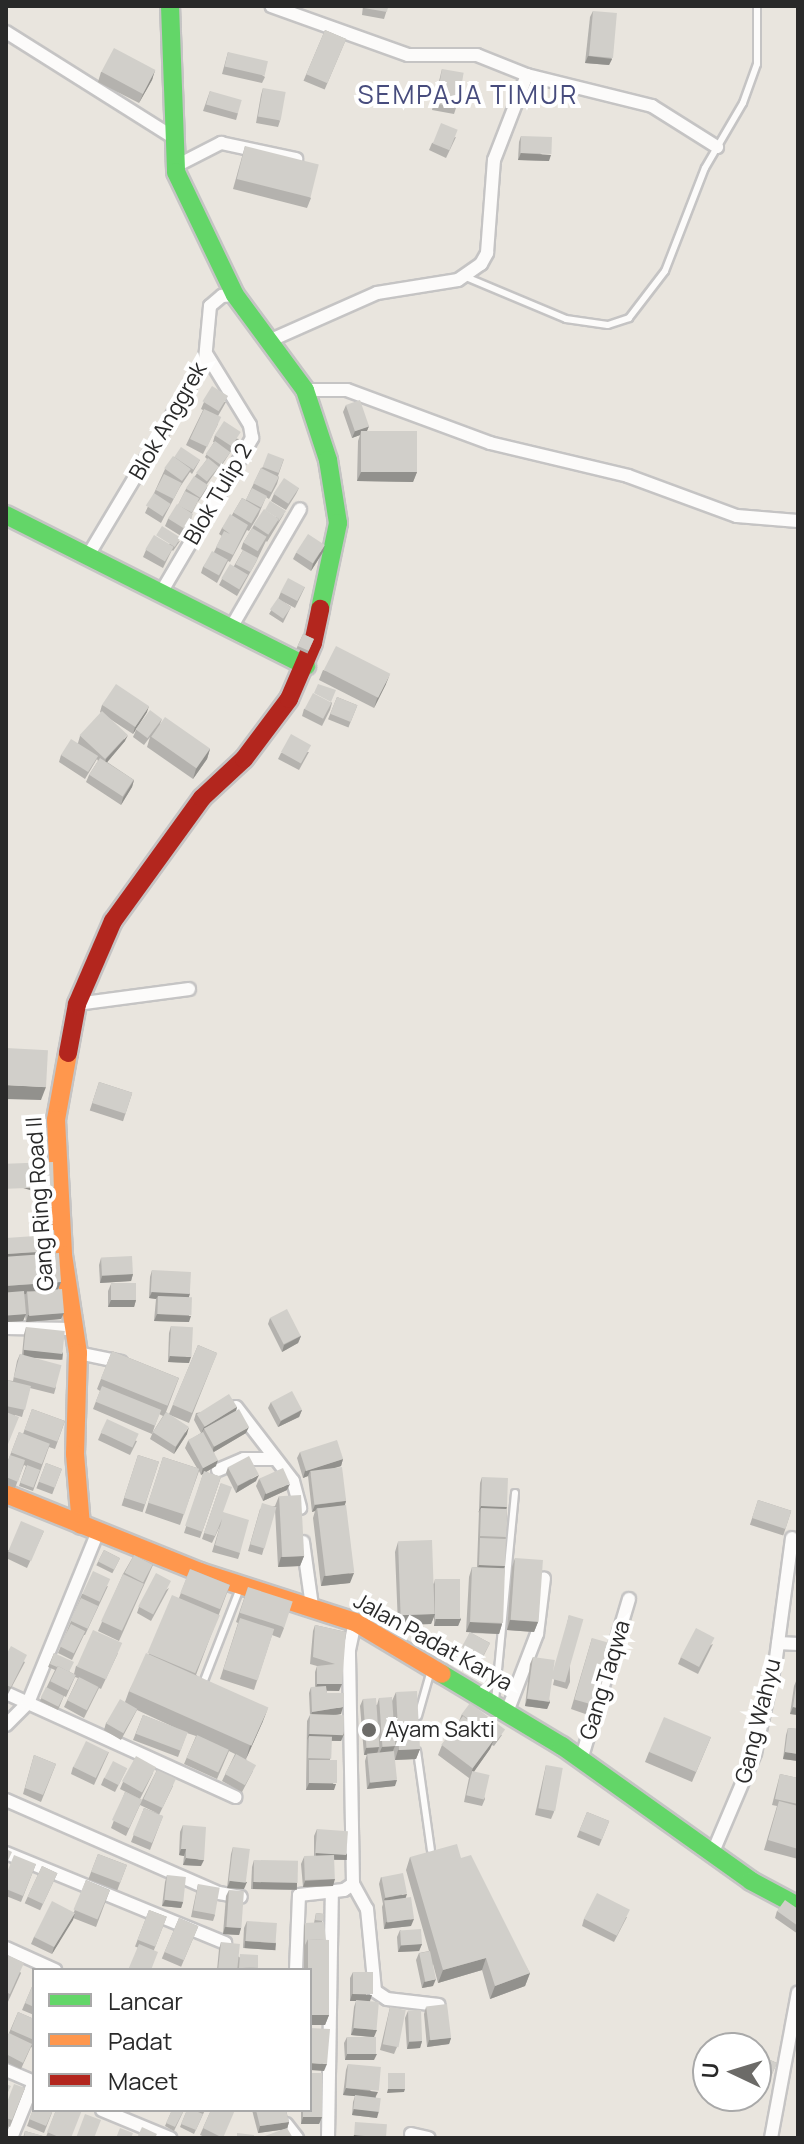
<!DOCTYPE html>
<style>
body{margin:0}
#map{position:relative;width:804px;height:2144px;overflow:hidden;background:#e9e5de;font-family:Manrope,sans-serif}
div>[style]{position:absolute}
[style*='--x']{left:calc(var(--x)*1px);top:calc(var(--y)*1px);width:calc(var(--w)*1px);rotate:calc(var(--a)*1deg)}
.roads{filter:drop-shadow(2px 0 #c5c4c4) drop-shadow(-2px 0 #c5c4c4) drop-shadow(0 2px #c5c4c4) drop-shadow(0 -2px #c5c4c4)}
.lane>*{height:6px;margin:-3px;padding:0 3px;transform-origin:3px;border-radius:3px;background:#fcfbfa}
.street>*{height:12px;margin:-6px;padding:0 6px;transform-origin:6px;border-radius:6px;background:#fcfbfa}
.fast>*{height:18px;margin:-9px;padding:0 9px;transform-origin:9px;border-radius:9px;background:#63d668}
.slow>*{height:18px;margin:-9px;padding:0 9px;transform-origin:9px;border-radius:9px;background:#ff974d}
.jam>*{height:18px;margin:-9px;padding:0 9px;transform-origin:9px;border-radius:9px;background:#b3261e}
.wall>*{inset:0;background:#b4b2ae;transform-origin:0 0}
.shaded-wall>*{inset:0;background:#92918d;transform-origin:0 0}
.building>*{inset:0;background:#d1cfca;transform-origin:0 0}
.dots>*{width:22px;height:22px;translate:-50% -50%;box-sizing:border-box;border:4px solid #fff;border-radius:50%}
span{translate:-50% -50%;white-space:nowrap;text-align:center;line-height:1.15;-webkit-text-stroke:8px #fff;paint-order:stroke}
.street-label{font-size:22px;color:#292929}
.poi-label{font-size:22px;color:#292929}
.left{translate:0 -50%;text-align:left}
.quarter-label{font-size:26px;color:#474c7d;letter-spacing:2px}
.frame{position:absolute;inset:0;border:8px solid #292929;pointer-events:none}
.legend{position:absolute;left:32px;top:1968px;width:280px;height:144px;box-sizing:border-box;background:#fff;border:2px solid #a9a9a9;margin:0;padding:10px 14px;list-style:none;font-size:24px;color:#292929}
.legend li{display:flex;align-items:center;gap:16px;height:40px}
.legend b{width:40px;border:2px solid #a9a9a9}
.north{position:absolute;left:692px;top:2032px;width:80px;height:80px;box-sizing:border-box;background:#fff;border:2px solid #a9a9a9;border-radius:50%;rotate:274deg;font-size:22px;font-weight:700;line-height:32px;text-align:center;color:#292929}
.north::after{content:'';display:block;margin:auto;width:28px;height:36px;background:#6c6b68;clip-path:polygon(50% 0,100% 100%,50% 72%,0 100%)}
</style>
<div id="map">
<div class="roads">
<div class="lane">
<div style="--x:466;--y:277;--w:108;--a:22.8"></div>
<div style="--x:566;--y:319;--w:42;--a:8.1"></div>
<div style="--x:608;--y:325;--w:22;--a:-18"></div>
<div style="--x:629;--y:318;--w:59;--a:-52.5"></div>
<div style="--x:665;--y:271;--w:110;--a:-68.8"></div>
<div style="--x:705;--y:168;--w:75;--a:-59.7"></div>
<div style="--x:743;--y:103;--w:41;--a:-70.3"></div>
<div style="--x:757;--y:64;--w:58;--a:-90"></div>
<div style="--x:203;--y:1683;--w:102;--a:-68.7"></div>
<div style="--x:495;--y:1701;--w:209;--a:-84.5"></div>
<div style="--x:418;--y:1716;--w:48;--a:-74.2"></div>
<div style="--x:417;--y:1751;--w:100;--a:82"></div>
</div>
<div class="street">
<div style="--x:6;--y:32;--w:197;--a:32.2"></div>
<div style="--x:527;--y:75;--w:129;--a:13.9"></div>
<div style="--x:652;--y:106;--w:77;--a:32.2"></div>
<div style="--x:176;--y:166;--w:51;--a:-27.1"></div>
<div style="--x:221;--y:143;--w:77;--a:12"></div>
<div style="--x:271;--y:340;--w:116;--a:-23.9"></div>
<div style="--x:377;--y:293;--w:82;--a:-9.1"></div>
<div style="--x:458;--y:280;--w:28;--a:-35"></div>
<div style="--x:481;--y:264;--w:13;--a:-61"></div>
<div style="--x:487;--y:253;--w:93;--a:-85.7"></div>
<div style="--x:494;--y:160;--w:91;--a:-68.8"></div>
<div style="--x:527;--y:75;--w:54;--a:-158.2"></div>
<div style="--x:477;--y:55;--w:69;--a:180"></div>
<div style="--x:408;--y:55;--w:145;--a:-160.3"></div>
<div style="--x:305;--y:390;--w:42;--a:0"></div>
<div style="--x:347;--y:390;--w:153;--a:20.3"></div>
<div style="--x:490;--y:443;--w:142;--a:13.4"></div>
<div style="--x:628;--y:476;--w:116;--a:20.2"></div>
<div style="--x:737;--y:516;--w:61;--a:4.7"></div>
<div style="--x:89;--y:554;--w:226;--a:-59.1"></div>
<div style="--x:205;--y:360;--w:54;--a:-84.7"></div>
<div style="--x:210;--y:306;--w:16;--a:-40"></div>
<div style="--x:222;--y:296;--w:13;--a:-4"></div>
<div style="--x:162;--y:591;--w:178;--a:-59.5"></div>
<div style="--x:252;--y:438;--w:13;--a:-99"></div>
<div style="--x:250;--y:425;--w:82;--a:-121.6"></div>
<div style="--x:232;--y:626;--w:135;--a:-59.8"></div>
<div style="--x:77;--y:1004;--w:113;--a:-7.6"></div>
<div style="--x:6;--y:1328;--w:68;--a:0.8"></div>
<div style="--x:78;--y:1353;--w:44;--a:11.8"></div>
<div style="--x:236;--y:1407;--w:93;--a:52.4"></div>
<div style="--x:293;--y:1481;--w:28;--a:75"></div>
<div style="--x:218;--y:1470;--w:28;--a:-23"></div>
<div style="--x:244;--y:1459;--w:29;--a:0"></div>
<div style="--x:303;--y:1542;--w:65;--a:82"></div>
<div style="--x:778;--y:1643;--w:20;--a:3"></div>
<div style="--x:6;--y:1693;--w:252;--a:24.4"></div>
<div style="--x:507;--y:1712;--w:84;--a:-69"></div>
<div style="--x:537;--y:1634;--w:56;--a:-82.9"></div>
<div style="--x:6;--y:1725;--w:31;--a:-45"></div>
<div style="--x:28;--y:1703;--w:183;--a:-67.8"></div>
<div style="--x:581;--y:1760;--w:168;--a:-73.4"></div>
<div style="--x:6;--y:1800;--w:232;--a:23.6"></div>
<div style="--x:219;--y:1893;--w:22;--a:10"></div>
<div style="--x:713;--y:1852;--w:108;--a:-67"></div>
<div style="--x:755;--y:1753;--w:97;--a:-77.5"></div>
<div style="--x:776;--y:1658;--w:121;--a:-82.4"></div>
<div style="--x:6;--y:1853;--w:237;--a:22.3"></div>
<div style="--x:353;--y:1884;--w:29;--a:61"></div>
<div style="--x:367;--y:1909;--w:82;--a:84.4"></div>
<div style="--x:375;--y:1991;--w:14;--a:34"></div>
<div style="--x:387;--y:1999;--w:52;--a:6.6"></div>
<div style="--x:6;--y:1948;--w:54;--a:24.2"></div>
<div style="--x:296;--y:1970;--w:75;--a:-87.7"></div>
<div style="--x:299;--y:1895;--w:45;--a:-6.3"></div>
<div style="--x:344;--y:1890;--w:11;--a:-34"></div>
<div style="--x:353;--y:1884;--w:234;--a:-91"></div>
<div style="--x:349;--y:1650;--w:29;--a:-78"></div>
<div style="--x:6;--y:2070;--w:30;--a:23"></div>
<div style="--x:102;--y:2110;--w:74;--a:22.4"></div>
<div style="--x:286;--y:2124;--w:18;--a:52"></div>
<div style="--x:411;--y:2134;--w:18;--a:13"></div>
<div style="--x:11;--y:2138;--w:61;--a:-67.7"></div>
<div style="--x:328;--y:2138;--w:247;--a:-89.1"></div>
<div style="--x:771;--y:2138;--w:148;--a:-79.5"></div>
</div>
<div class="fast">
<div style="--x:170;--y:6;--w:166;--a:87.9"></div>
<div style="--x:176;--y:172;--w:136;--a:64.4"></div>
<div style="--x:235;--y:295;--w:118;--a:53.6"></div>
<div style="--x:305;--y:390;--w:74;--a:71.8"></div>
<div style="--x:328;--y:460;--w:64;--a:81"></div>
<div style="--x:338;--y:523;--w:88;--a:101.8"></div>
<div style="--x:6;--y:515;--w:336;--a:26.7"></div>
<div style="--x:442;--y:1674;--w:140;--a:31"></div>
<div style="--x:562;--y:1746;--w:232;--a:35.5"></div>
<div style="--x:751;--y:1881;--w:53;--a:28"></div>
</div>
<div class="slow">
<div style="--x:68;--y:1053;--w:68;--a:100.2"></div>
<div style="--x:56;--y:1120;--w:135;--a:87"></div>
<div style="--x:63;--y:1255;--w:99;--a:81.3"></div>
<div style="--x:78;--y:1353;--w:101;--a:91.7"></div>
<div style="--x:75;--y:1454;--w:71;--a:85.2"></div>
<div style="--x:6;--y:1494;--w:209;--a:21.9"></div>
<div style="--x:200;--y:1572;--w:163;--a:17.9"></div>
<div style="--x:355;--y:1622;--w:101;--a:30.9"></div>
</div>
<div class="jam">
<div style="--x:68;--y:1053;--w:50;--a:-79.6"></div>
<div style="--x:77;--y:1004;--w:90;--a:-66.6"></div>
<div style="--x:113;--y:921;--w:152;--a:-54.1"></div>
<div style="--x:202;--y:798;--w:57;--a:-42.9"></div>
<div style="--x:244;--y:759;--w:75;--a:-53.1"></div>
<div style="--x:289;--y:699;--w:61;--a:-66.8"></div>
<div style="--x:313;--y:643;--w:35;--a:-78"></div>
</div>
</div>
<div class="wall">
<div style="clip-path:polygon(363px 6px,388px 6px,384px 19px,362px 15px)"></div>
<div style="clip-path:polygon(593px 11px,612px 59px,609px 65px,585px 63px,590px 17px)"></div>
<div style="left:325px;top:30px;width:23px;height:55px;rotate:23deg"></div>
<div style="clip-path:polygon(228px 52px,265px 77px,262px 83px,222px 74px)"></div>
<div style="clip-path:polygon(442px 69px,456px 108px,454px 114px,432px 110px)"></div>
<div style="clip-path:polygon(155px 70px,152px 80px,139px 103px,98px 82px,101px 72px)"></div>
<div style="clip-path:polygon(263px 88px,280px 121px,278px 127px,256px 123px,261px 95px)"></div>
<div style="clip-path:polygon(210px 91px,238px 113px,236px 120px,203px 111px)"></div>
<div style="clip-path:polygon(521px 136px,549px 161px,518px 160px,519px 142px)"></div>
<div style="clip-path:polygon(456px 137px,446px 158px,429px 150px,432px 143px)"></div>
<div style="clip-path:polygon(245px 146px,311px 198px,307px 208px,233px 189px)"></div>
<div style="clip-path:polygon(204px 402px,226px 402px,218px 416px,218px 424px,203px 454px,186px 445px,203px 410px,201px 409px)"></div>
<div style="clip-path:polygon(346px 405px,369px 426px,367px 431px,417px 472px,413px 482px,357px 481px,358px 441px,360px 435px,352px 438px,343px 412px)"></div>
<div style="clip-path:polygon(215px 435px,239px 439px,220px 468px,219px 467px,207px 484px,207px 489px,198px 502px,198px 501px,192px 513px,191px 521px,181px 536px,165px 526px,168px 519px,178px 505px,186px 489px,207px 459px,205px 457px,214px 442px,213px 442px)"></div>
<div style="clip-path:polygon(174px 457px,200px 460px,192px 474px,190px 472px,180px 487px,161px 523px,145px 513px,165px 469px)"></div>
<div style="clip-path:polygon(284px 459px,278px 476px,279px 477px,277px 484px,269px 499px,266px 497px,258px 516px,249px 531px,247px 530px,230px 562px,228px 561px,217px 583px,201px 573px,203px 567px,214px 552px,222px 536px,219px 534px,222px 528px,232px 515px,242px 498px,246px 500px,261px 468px)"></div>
<div style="clip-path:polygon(299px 488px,296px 494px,286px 510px,271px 501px,274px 494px)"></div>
<div style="clip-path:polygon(284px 514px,267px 542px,266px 541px,256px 562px,237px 596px,219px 585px,222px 579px,234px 566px,243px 550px,241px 549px,243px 543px,254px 525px)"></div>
<div style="clip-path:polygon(180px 541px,173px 551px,172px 550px,163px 568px,143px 557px,146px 550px)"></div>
<div style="clip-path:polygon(323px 552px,311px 571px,293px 559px,296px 553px)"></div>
<div style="clip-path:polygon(305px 587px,295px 608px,280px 600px,291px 607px,283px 623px,269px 614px,278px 599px,281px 592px)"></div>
<div style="left:303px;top:634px;width:12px;height:16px;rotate:24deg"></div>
<div style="clip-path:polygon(323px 670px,386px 684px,374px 708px,319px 680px)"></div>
<div style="left:337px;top:697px;width:22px;height:24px;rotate:22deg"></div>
<div style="clip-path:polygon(331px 702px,332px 703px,330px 710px,322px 726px,302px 716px,304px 709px)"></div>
<div style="clip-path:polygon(102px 705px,147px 712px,133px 734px,110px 719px,125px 741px,107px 762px,134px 780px,132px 787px,121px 805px,86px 782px,89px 775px,98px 761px,97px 759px,85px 779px,59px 762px,61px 755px,78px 743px,80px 736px,101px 713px,100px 712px)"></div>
<div style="clip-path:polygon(162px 719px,160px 724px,210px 749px,207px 759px,193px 779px,147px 747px,150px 737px,144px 745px,133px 737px,136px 730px)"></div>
<div style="clip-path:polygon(309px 752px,299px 770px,278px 759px,281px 753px)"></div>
<div style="left:99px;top:1082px;width:35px;height:30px;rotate:18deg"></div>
<div style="clip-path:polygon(37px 1231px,56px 1253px,61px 1282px,58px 1289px,61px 1319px,26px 1322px,25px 1315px,23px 1321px,6px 1322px,6px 1238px,36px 1254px,35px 1237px)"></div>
<div style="clip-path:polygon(101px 1258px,133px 1274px,131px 1281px,100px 1283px,99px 1265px)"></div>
<div style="clip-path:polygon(152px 1270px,190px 1293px,189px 1297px,189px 1322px,154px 1321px,156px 1299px,149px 1298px,150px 1277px)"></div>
<div style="clip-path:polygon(111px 1284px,136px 1300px,134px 1307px,108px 1307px,108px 1291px)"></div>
<div style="clip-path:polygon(270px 1318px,301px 1336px,298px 1343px,282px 1352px,268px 1324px)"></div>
<div style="clip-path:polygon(171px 1326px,189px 1363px,168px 1362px,169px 1333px)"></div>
<div style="clip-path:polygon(26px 1327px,63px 1353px,61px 1360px,33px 1358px,56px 1387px,54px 1394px,30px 1388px,22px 1417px,15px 1415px,6px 1450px,6px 1380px,13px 1381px,17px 1361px,20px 1354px,22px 1355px,24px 1334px)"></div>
<div style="clip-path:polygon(198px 1345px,217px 1353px,189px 1423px,170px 1415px,187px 1434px,174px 1454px,150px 1439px,153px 1432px,163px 1416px,159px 1414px,152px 1434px,93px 1409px,100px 1391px,97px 1389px,112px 1351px,179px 1378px,166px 1412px,169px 1414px)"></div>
<div style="clip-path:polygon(271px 1402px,302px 1410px,299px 1417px,278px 1427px,268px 1408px)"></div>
<div style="clip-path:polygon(237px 1407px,236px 1411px,246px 1433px,214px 1452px,216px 1466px,206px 1472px,221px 1477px,200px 1538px,184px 1533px,203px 1474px,201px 1475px,199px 1471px,180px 1525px,145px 1513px,163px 1457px,197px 1468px,185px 1448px,188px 1441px,201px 1433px,194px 1420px,196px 1413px)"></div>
<div style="clip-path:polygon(32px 1409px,65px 1421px,55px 1449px,49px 1447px,33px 1491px,19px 1486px,26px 1466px,24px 1465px,15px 1488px,6px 1485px,6px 1466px,19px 1432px,23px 1434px)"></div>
<div style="clip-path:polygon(101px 1433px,137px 1441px,130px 1455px,98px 1440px)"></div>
<div style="clip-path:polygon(300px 1452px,343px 1459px,341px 1466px,335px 1468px,346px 1501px,345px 1505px,350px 1583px,321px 1586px,313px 1518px,315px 1511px,312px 1512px,308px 1476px,303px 1478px,297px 1458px)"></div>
<div style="left:138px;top:1455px;width:22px;height:53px;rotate:18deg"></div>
<div style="left:46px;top:1463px;width:17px;height:27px;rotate:21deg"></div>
<div style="clip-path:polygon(228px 1467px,256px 1481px,236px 1493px,226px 1473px)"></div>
<div style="clip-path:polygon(482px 1477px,507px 1509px,502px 1624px,499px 1634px,471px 1633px,490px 1643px,479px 1665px,460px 1654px,470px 1632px,466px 1632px,469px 1577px,472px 1567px,477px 1567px,480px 1483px)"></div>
<div style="clip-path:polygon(259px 1479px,287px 1490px,263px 1501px,256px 1486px)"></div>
<div style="clip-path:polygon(221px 1483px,223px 1512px,240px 1553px,238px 1559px,212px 1552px,220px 1526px,212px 1543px,202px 1539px)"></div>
<div style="clip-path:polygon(279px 1496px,304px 1556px,300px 1566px,278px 1567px,275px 1509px,262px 1555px,248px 1551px,260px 1509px,275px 1506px)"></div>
<div style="left:758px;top:1500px;width:35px;height:26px;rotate:18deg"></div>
<div style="clip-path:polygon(44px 1531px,27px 1568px,6px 1558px,7px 1551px)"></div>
<div style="clip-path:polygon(398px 1542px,434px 1584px,435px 1579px,461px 1619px,458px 1626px,434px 1626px,434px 1617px,431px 1624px,398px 1625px,395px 1552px)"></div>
<div style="left:104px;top:1550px;width:18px;height:17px;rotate:27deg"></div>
<div style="clip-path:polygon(134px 1555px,153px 1565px,119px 1641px,98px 1631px,123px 1574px)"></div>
<div style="clip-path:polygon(515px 1558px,538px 1622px,534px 1632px,507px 1630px,512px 1567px)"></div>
<div style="clip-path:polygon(190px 1569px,230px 1585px,196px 1675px,263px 1721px,246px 1759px,253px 1771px,242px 1792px,222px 1781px,235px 1754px,229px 1751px,217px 1779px,184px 1764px,196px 1736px,187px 1733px,178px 1757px,133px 1740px,143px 1715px,178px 1729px,137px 1710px,121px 1740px,104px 1730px,106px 1723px,125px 1702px,129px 1691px,179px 1598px)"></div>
<div style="clip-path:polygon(108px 1586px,85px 1635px,84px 1635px,72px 1660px,58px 1653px,82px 1594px)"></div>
<div style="clip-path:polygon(248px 1587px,284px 1628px,280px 1638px,272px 1635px,254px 1690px,220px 1679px,238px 1623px,236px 1622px)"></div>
<div style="clip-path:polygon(169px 1588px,151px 1621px,137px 1613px,139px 1607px)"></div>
<div style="clip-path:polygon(569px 1615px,570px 1682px,567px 1689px,553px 1685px)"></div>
<div style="clip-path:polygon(315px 1625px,346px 1632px,339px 1691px,327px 1691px,327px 1693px,341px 1714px,336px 1715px,344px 1734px,341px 1741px,331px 1741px,330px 1760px,334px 1790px,306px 1790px,307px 1721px,310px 1715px,309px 1693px,311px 1687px,315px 1687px,315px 1672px,317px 1666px,310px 1664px,313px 1631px)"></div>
<div style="clip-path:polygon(592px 1638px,595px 1706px,591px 1716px,571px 1709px)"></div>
<div style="clip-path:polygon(713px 1644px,698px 1674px,678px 1664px,681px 1657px)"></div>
<div style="clip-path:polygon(54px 1653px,70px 1672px,74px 1674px,76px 1666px,118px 1653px,101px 1689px,99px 1688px,84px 1718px,64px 1707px,78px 1678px,75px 1677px,66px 1697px,64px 1696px,58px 1710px,40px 1701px,55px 1670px,48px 1667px)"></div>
<div style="clip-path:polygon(6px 1655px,25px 1662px,8px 1694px,6px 1693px)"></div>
<div style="clip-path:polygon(533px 1657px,550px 1702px,547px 1709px,525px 1706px,530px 1664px)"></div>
<div style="clip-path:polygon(797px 1679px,798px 1715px,790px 1714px,794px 1686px)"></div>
<div style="clip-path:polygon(396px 1692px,420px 1749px,416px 1759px,395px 1760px,395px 1786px,367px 1789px,365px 1761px,367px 1754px,364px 1755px,360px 1706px,363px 1699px,377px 1705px,379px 1698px,392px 1701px)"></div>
<div style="clip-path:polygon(462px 1714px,502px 1735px,494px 1746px,492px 1745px,490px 1749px,474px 1771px,485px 1799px,482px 1806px,464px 1802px,469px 1778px,438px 1755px,442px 1745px,459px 1721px)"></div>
<div style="clip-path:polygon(788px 1728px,798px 1729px,798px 1761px,783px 1759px,786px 1735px)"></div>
<div style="clip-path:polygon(711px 1737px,692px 1782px,645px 1762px,649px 1752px)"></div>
<div style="clip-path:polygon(109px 1752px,94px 1785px,71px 1774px,73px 1767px)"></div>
<div style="clip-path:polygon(34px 1755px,56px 1764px,41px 1802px,23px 1794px)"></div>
<div style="clip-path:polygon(546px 1765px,554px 1812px,551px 1819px,535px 1815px)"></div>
<div style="clip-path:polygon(127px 1768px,115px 1792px,101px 1785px,104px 1778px)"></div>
<div style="clip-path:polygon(157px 1770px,173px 1786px,159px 1815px,163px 1816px,150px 1850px,131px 1842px,144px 1808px,159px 1814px,140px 1805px,126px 1836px,111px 1828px,125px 1792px,142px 1800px)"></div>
<div style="clip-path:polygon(153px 1773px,140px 1799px,120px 1789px,123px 1782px)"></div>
<div style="clip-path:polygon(780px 1774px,798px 1778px,798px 1859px,764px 1850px,777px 1806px,772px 1805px)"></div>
<div style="left:587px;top:1812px;width:24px;height:27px;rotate:22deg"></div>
<div style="clip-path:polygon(183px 1825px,201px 1866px,183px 1865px,184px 1856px,179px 1855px,180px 1832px)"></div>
<div style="clip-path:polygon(317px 1829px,347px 1854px,345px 1860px,334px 1860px,333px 1886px,303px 1887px,301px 1864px,304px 1857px,314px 1856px,314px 1836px)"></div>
<div style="clip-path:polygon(233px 1847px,244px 1889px,227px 1888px,231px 1854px)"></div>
<div style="left:98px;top:1854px;width:31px;height:27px;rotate:21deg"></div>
<div style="clip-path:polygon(410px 1857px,461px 1858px,530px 1973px,525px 1986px,490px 1999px,482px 1970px,438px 1983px,433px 1964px,433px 1986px,422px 1988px,416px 1960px,419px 1953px,429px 1951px,406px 1870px)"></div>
<div style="clip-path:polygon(254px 1860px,297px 1883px,295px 1890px,251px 1889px,252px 1867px)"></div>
<div style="clip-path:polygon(36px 1864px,21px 1902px,6px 1896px,6px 1875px)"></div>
<div style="left:42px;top:1866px;width:17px;height:41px;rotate:25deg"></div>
<div style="clip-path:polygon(167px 1875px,183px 1902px,181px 1908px,162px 1906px,165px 1882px)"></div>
<div style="clip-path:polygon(381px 1877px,406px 1898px,411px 1926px,384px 1929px,382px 1907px,383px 1904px,379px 1884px)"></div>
<div style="clip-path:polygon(86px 1880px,110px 1890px,96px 1927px,73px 1918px,52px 1954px,31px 1944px,34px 1937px,74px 1912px)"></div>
<div style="clip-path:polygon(198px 1884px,215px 1915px,213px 1921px,191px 1917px)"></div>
<div style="clip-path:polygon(229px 1890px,241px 1928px,239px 1935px,223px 1934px,226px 1896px)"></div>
<div style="clip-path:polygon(798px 1909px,798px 1934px,775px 1918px,777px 1911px)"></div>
<div style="left:149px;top:1910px;width:19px;height:39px;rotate:21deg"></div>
<div style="clip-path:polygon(316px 1913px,324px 1914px,322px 1922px,329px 2015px,325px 2025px,310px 2025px,310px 1970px,304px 1970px,304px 1926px,305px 1923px,314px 1923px)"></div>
<div style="clip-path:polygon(627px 1917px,614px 1942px,582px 1926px,584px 1919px)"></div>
<div style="left:179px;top:1918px;width:21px;height:44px;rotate:23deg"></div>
<div style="clip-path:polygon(247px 1921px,276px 1943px,273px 1950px,243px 1948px,244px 1928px)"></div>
<div style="clip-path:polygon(400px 1930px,422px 1944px,419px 1951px,398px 1952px,397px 1937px)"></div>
<div style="clip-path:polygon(221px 1942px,239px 1957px,258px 1968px,283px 1970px,217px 1970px,219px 1949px)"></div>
<div style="clip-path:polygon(6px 1954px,21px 1973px,7px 2004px,6px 2004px)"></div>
<div style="clip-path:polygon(353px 1972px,370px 2001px,374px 2037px,374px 2060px,345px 2060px,344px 2043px,347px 2037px,370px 2037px,351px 2035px,354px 2007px,356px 2001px,350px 2001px,350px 1978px)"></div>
<div style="clip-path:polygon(34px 1982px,34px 2015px,22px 2010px)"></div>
<div style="clip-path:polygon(390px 2007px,397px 2047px,394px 2054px,380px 2050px)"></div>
<div style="clip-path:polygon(426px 2007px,451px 2038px,449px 2044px,427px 2047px,424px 2014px)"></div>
<div style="clip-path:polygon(408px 2011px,422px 2041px,420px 2048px,407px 2049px,405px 2018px)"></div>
<div style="clip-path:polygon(18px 2012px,34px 2019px,34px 2046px,33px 2048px,31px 2047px,21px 2069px,6px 2062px,6px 2040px)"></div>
<div style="left:766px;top:2058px;width:12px;height:25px;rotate:24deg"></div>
<div style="clip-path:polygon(348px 2064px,376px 2097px,377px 2118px,352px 2115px,353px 2102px,355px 2096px,343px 2095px,346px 2070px)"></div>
<div style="clip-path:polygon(25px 2088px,10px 2127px,6px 2125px,6px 2105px)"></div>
<div style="clip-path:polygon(34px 2107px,53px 2110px,44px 2133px,27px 2126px)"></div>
<div style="clip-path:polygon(56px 2110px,71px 2138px,23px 2138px,25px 2131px,46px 2137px)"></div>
<div style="clip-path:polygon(172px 2110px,184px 2110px,174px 2131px,165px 2126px)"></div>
<div style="clip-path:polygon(187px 2110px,205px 2110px,194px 2134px,180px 2127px)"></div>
<div style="clip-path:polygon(211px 2110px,224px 2138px,207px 2138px,200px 2135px)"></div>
<div style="clip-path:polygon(252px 2110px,286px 2110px,289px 2122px,287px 2129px,258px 2133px)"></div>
<div style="clip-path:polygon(301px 2110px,310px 2110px,322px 2117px,319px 2124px,301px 2124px)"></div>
</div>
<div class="shaded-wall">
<div style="clip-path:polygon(588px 56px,612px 59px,609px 65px,585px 63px)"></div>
<div style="clip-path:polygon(155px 70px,152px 80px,139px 103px,143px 94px)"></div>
<div style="clip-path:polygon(521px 153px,551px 155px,549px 161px,518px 160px)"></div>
<div style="clip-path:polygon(369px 426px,366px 433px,361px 431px,360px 435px,352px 438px,355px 431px)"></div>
<div style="clip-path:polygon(361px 472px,417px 472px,413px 482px,357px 481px)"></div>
<div style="clip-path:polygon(325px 545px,323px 552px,311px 571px,313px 564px)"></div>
<div style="clip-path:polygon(390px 674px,386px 684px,374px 708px,377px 699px)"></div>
<div style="clip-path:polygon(149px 706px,147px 712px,133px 734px,135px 727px)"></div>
<div style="clip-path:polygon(128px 735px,125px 741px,104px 766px,106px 759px)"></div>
<div style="clip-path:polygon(210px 749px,207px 759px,193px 779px,196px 769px)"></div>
<div style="clip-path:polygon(134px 780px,132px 787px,121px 805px,123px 798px)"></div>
<div style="clip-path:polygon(6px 1085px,46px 1087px,41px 1100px,6px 1099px)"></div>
<div style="left:54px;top:1187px;width:10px;height:48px;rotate:107deg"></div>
<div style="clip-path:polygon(36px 1252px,33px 1259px,6px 1261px,6px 1254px)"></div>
<div style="clip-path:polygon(133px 1274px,131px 1281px,100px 1283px,102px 1276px)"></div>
<div style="clip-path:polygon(61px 1282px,57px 1292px,27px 1291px,26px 1294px,6px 1296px,6px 1286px)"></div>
<div style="clip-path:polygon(152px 1292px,190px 1293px,188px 1300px,158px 1296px,156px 1299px,149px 1298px)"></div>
<div style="clip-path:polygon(111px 1300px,136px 1300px,134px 1307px,108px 1307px)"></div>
<div style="clip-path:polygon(64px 1313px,61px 1319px,26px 1322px,28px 1315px)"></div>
<div style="clip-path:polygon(26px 1314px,23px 1321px,6px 1322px,6px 1315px)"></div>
<div style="clip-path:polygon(157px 1314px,191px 1316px,189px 1322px,154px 1321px)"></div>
<div style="clip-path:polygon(301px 1336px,298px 1343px,282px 1352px,284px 1345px)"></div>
<div style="left:24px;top:1350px;width:39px;height:7px;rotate:4deg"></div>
<div style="clip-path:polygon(170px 1356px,191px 1357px,189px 1363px,168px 1362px)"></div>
<div style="clip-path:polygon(237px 1407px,235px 1414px,204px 1429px,201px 1434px,204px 1427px)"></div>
<div style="clip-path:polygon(302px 1410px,299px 1417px,278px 1427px,281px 1421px)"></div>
<div style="clip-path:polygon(189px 1427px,187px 1434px,174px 1454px,176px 1447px)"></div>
<div style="clip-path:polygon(249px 1427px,246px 1433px,212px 1453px,214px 1446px)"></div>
<div style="clip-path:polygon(343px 1459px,341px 1466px,311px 1475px,310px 1471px,308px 1476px,303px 1478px,305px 1471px)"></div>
<div style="clip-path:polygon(218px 1460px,216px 1466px,201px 1475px,203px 1468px)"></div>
<div style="clip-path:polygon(259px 1475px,256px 1481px,236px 1493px,238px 1486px)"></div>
<div style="clip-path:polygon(290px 1484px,287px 1490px,263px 1501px,265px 1494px)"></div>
<div style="clip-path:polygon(346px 1501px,344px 1507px,317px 1508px,315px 1511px,312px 1512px,315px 1505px)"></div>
<div style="clip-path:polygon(481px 1506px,507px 1507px,504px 1514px,481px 1508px,478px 1513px)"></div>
<div style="clip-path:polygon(304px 1556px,300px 1566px,278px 1567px,281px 1557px)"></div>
<div style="clip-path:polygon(479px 1565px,505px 1566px,502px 1572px,476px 1571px)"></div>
<div style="clip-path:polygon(354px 1573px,350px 1583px,321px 1586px,324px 1576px)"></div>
<div style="clip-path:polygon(435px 1614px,431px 1624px,398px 1625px,402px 1615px)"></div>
<div style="clip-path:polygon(436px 1619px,461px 1619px,458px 1626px,434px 1626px)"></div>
<div style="clip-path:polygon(510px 1620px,538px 1622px,534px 1632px,507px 1630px)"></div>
<div style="clip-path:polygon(470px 1622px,502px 1624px,499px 1634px,466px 1632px)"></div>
<div style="clip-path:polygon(317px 1684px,342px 1684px,339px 1691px,315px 1690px)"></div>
<div style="clip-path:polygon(527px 1699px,550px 1702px,547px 1709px,525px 1706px)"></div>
<div style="clip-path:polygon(343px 1707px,341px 1714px,310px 1718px,312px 1712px)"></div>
<div style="clip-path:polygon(793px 1707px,798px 1708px,798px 1715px,790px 1714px)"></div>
<div style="clip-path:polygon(268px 1708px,263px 1721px,246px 1759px,250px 1746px)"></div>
<div style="clip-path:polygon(309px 1734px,344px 1734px,341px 1741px,309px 1740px,309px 1736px,307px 1740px)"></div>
<div style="clip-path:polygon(494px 1739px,490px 1749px,471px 1776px,472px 1771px,469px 1778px,473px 1768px)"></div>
<div style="clip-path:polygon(395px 1746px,392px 1753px,379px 1754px,382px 1747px)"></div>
<div style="clip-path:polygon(379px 1747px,377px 1754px,364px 1755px,366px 1748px)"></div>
<div style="clip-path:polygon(420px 1749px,416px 1759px,395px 1760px,398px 1750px)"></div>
<div style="clip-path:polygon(785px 1752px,798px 1754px,798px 1761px,783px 1759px)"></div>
<div style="clip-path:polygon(397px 1780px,395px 1786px,367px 1789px,370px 1782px)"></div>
<div style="clip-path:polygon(309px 1783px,336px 1784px,334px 1790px,306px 1790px)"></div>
<div style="clip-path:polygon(181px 1849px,186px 1849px,184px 1856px,179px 1855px)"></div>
<div style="left:316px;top:1853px;width:31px;height:6px;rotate:2deg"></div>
<div style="clip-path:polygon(186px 1858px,204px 1860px,201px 1866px,183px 1865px)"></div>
<div style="clip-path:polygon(335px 1879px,333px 1886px,303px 1887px,305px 1881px)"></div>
<div style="clip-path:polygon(230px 1881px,247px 1882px,244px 1889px,227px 1888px)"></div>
<div style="left:253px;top:1882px;width:44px;height:7px;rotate:1deg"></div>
<div style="clip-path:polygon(407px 1894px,405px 1900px,384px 1900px,385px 1898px)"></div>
<div style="clip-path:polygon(165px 1900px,183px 1902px,181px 1908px,162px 1906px)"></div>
<div style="clip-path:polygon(75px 1913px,73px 1920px,52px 1954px,54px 1947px)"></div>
<div style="clip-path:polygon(414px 1919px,411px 1926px,384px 1929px,386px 1922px)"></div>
<div style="clip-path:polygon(225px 1927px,241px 1928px,239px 1935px,223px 1934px)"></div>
<div style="left:245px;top:1941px;width:31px;height:7px;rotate:4deg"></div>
<div style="clip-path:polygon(422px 1944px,419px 1951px,398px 1952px,401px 1945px)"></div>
<div style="clip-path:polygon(486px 1958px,482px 1970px,438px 1983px,443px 1970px)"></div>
<div style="clip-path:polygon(530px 1973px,525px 1986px,490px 1999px,495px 1986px)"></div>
<div style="clip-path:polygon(436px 1979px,433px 1986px,422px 1988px,424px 1982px)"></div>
<div style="clip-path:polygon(352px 1994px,372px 1995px,370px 2001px,350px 2001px)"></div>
<div style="clip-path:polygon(310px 2015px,329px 2015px,325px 2025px,310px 2025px)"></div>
<div style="clip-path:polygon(354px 2028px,377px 2030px,374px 2037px,351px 2035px)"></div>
<div style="clip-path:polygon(451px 2038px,449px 2044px,427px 2047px,429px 2040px)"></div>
<div style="clip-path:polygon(422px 2041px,420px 2048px,407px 2049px,409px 2042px)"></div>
<div style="clip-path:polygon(347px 2054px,377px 2054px,374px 2060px,345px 2060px)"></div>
<div style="clip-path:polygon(310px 2063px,327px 2064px,324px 2071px,310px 2070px)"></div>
<div style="clip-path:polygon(346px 2088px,378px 2092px,375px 2098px,343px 2095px)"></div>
<div style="clip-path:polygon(388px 2089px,405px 2089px,404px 2092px,387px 2093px)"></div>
<div style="clip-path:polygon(354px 2109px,379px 2111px,377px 2118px,352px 2115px)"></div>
<div style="clip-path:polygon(303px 2117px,322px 2117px,319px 2124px,301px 2124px)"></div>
<div style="clip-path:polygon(289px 2122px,287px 2129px,258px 2133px,260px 2126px)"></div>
<div style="clip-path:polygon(354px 2135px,386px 2137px,385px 2138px,353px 2138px)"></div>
</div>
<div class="building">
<div style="clip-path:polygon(365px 6px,388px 6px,387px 12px,364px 8px)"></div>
<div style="left:593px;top:11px;width:24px;height:45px;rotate:5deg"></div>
<div style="left:325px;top:30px;width:23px;height:48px;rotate:23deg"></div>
<div style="left:114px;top:48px;width:47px;height:27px;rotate:28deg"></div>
<div style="left:228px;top:52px;width:41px;height:15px;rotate:13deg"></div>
<div style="left:442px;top:69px;width:22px;height:35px;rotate:10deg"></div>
<div style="left:263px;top:88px;width:23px;height:29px;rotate:10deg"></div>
<div style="left:210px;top:91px;width:33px;height:14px;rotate:16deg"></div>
<div style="left:441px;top:123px;width:18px;height:22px;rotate:22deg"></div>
<div style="left:521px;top:136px;width:31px;height:17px;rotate:2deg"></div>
<div style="left:245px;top:146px;width:76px;height:34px;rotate:14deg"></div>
<div style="left:212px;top:386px;width:19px;height:18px;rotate:32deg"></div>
<div style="left:360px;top:400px;width:28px;height:15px;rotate:71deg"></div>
<div style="left:204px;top:409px;width:19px;height:33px;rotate:25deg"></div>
<div style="left:224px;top:421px;width:20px;height:17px;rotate:33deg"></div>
<div style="left:361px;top:431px;width:56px;height:41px"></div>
<div style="left:215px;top:441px;width:19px;height:16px;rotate:36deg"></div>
<div style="left:181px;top:447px;width:23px;height:12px;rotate:34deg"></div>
<div style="left:268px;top:453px;width:17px;height:15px;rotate:21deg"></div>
<div style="left:173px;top:456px;width:22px;height:15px;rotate:36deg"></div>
<div style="left:208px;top:458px;width:14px;height:19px;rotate:39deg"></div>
<div style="left:261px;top:468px;width:20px;height:17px;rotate:27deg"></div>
<div style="left:164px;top:474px;width:20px;height:18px;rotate:27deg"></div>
<div style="left:194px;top:476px;width:17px;height:15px;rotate:33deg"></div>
<div style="left:284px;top:478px;width:18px;height:19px;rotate:34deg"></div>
<div style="left:252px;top:488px;width:17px;height:13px;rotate:28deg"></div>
<div style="left:185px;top:491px;width:16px;height:16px;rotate:27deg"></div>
<div style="left:154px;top:493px;width:20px;height:15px;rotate:33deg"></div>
<div style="left:242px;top:498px;width:21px;height:17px;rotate:31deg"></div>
<div style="clip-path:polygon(270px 501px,286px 511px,278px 522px,279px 519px,265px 510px)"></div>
<div style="left:177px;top:504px;width:19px;height:17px;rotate:32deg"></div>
<div style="left:264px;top:509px;width:18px;height:19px;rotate:34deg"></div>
<div style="clip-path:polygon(230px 514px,248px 525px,233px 555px,216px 547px,224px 531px,230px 534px,222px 528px)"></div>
<div style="left:162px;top:526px;width:22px;height:11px;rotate:32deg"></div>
<div style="left:252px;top:528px;width:17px;height:17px;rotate:31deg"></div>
<div style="left:308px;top:534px;width:20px;height:22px;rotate:33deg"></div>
<div style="left:154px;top:535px;width:23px;height:17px;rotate:31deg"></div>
<div style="left:243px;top:550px;width:17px;height:16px;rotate:28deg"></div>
<div style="left:212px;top:551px;width:18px;height:18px;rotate:29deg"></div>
<div style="left:230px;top:564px;width:21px;height:17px;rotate:31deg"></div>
<div style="left:288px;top:578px;width:19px;height:16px;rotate:28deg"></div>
<div style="left:278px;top:598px;width:16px;height:14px;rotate:35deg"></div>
<div style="left:303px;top:634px;width:12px;height:13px;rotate:24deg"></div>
<div style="left:336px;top:646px;width:61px;height:27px;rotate:27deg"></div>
<div style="left:116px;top:684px;width:40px;height:25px;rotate:34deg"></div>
<div style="clip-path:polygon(318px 684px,336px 690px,331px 702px,314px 693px)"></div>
<div style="left:313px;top:693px;width:21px;height:18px;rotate:28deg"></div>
<div style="left:337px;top:697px;width:22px;height:18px;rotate:22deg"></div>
<div style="left:150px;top:710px;width:15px;height:24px;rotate:37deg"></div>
<div style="left:102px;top:711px;width:35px;height:33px;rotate:43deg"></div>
<div style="left:165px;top:717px;width:55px;height:24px;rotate:35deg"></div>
<div style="left:291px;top:734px;width:23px;height:21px;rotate:29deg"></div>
<div style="left:71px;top:739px;width:32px;height:19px;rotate:32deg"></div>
<div style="left:100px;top:758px;width:40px;height:20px;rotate:33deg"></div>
<div style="left:6px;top:1048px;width:42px;height:37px;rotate:3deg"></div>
<div style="left:99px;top:1082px;width:35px;height:22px;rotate:18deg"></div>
<div style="left:53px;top:1162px;width:25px;height:47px;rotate:88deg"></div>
<div style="left:54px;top:1230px;width:23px;height:17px;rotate:85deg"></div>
<div style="left:35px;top:1236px;width:16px;height:29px;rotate:86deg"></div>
<div style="left:59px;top:1253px;width:29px;height:53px;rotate:86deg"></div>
<div style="left:132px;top:1256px;width:18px;height:31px;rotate:87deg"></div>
<div style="left:152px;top:1270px;width:39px;height:22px;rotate:3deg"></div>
<div style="left:136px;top:1283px;width:17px;height:25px;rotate:90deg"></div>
<div style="left:62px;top:1289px;width:24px;height:35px;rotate:85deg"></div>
<div style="left:24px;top:1291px;width:23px;height:18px;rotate:85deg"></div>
<div style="left:158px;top:1296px;width:34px;height:18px;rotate:2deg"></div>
<div style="left:287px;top:1309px;width:30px;height:19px;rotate:63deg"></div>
<div style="left:171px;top:1326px;width:22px;height:30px;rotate:3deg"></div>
<div style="left:26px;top:1327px;width:39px;height:23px;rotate:6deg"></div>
<div style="left:198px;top:1345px;width:21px;height:65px;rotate:23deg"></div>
<div style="left:112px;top:1351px;width:72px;height:30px;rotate:22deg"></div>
<div style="left:20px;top:1354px;width:43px;height:24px;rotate:15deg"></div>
<div style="clip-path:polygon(6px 1380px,31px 1386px,25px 1410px,6px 1406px)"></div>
<div style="left:102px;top:1386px;width:64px;height:17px;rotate:22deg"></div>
<div style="left:292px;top:1391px;width:21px;height:24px;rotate:62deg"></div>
<div style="left:229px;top:1394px;width:15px;height:38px;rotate:58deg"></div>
<div style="left:32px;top:1409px;width:35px;height:22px;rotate:20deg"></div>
<div style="left:239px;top:1409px;width:21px;height:40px;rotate:61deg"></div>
<div style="clip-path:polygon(6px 1412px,19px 1417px,6px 1449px)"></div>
<div style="left:166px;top:1412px;width:27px;height:24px;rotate:33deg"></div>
<div style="left:107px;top:1419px;width:35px;height:15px;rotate:25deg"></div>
<div style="left:19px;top:1432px;width:33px;height:22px;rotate:21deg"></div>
<div style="left:203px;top:1432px;width:32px;height:17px;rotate:62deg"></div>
<div style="left:337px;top:1440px;width:20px;height:39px;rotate:72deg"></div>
<div style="clip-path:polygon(10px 1455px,25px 1460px,18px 1482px,6px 1477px,6px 1466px)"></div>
<div style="left:138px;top:1455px;width:22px;height:45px;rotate:18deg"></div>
<div style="left:249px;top:1456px;width:21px;height:24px;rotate:62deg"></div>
<div style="left:163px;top:1457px;width:38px;height:48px;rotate:18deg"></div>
<div style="left:46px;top:1463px;width:17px;height:20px;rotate:21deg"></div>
<div style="left:27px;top:1465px;width:14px;height:19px;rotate:21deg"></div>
<div style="left:342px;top:1467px;width:34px;height:32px;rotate:83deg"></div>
<div style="left:283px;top:1468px;width:17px;height:26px;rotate:66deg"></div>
<div style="left:204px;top:1471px;width:18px;height:58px;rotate:19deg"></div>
<div style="left:482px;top:1477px;width:26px;height:29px;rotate:2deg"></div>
<div style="clip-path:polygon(221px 1483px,232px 1487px,223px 1512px,249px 1520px,240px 1553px,215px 1545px,222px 1519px,215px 1536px,204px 1533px)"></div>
<div style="left:301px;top:1495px;width:61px;height:22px;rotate:87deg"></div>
<div style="left:758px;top:1500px;width:35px;height:19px;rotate:18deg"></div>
<div style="left:262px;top:1503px;width:15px;height:43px;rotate:16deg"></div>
<div style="left:346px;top:1505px;width:68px;height:29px;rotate:83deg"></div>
<div style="left:481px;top:1508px;width:26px;height:28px;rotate:2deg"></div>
<div style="left:21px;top:1521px;width:25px;height:33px;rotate:23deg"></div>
<div style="left:480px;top:1538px;width:26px;height:27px;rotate:2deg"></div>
<div style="left:432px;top:1540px;width:74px;height:34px;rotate:88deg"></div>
<div style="left:104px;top:1550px;width:18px;height:13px;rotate:27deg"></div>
<div style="left:134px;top:1555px;width:21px;height:20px;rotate:28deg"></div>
<div style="left:515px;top:1558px;width:28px;height:62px;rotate:4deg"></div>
<div style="left:472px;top:1567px;width:33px;height:55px;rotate:2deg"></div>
<div style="left:190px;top:1569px;width:43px;height:26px;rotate:22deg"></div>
<div style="left:93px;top:1571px;width:19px;height:25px;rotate:25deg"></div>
<div style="left:156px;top:1573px;width:17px;height:38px;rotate:28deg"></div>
<div style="left:123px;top:1574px;width:23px;height:52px;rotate:25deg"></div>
<div style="left:435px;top:1579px;width:25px;height:40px"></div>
<div style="left:248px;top:1587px;width:47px;height:27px;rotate:18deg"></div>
<div style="left:172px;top:1595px;width:52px;height:63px;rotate:23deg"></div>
<div style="left:81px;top:1598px;width:19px;height:25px;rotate:25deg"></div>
<div style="left:569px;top:1615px;width:15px;height:66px;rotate:16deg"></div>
<div style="left:240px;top:1618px;width:36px;height:54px;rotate:18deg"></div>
<div style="left:71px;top:1624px;width:16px;height:25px;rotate:27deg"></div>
<div style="clip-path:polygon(315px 1625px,346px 1632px,342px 1684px,317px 1684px,317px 1666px,335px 1664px,313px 1657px)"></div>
<div style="left:696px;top:1628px;width:21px;height:33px;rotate:28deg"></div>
<div style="left:93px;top:1630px;width:32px;height:40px;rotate:24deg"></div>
<div style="left:470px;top:1632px;width:23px;height:17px;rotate:29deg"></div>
<div style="left:592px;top:1638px;width:22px;height:64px;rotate:16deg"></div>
<div style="clip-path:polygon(11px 1646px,27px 1655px,11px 1687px,6px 1685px,6px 1655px)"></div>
<div style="clip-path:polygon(54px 1653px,74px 1662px,69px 1672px,58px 1666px,57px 1667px,50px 1664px)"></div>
<div style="left:146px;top:1653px;width:134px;height:42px;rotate:24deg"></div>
<div style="left:533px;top:1657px;width:22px;height:42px;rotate:8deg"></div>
<div style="left:58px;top:1666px;width:20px;height:17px;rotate:27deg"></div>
<div style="left:79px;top:1677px;width:22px;height:26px;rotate:27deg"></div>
<div style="clip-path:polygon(797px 1679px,798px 1679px,798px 1708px,793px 1707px)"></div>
<div style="clip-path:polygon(326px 1686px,327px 1693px,344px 1693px,343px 1707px,312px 1712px,311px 1687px)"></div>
<div style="left:46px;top:1687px;width:20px;height:12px;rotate:27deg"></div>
<div style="left:417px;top:1691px;width:58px;height:21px;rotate:87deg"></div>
<div style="left:392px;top:1697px;width:49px;height:13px;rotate:86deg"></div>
<div style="left:376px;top:1698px;width:49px;height:13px;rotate:86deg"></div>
<div style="left:120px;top:1699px;width:20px;height:28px;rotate:30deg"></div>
<div style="left:470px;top:1703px;width:44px;height:14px;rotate:37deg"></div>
<div style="left:310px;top:1714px;width:34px;height:20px;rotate:2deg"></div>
<div style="left:143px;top:1715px;width:48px;height:20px;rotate:21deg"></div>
<div style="left:463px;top:1716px;width:39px;height:36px;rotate:37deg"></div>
<div style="left:664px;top:1717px;width:51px;height:38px;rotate:23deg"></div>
<div style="clip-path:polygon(788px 1728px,798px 1729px,798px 1754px,785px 1752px)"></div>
<div style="left:197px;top:1735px;width:35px;height:25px;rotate:25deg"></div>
<div style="left:309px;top:1736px;width:23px;height:22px;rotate:2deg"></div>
<div style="left:86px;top:1741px;width:25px;height:29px;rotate:26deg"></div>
<div style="left:394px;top:1751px;width:29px;height:27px;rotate:84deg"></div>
<div style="left:236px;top:1754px;width:23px;height:23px;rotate:29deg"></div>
<div style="clip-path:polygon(34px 1755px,56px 1764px,43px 1795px,25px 1788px)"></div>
<div style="left:136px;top:1756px;width:23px;height:29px;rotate:29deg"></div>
<div style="left:309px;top:1760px;width:28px;height:23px"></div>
<div style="left:113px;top:1761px;width:16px;height:19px;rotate:27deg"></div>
<div style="left:546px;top:1765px;width:17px;height:44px;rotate:10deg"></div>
<div style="left:157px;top:1770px;width:21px;height:32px;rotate:25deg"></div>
<div style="left:472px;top:1771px;width:18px;height:25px;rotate:13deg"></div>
<div style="clip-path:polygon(780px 1774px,798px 1778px,798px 1804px,775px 1799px)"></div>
<div style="left:125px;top:1792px;width:19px;height:31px;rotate:25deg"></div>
<div style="clip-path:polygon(779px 1801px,798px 1806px,798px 1849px,768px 1840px)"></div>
<div style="left:144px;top:1808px;width:21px;height:29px;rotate:23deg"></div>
<div style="left:587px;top:1812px;width:24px;height:20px;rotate:22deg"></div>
<div style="clip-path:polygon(183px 1825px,206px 1827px,204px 1860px,186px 1858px,186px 1849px,181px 1849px)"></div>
<div style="left:317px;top:1829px;width:31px;height:24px;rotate:4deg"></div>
<div style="clip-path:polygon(457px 1844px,461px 1858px,471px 1855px,530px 1973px,495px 1986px,486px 1958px,443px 1970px,410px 1857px)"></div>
<div style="left:233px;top:1847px;width:17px;height:34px;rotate:7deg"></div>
<div style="clip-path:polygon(6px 1849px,12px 1852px,6px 1865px)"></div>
<div style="left:98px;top:1854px;width:31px;height:19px;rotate:21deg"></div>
<div style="clip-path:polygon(14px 1855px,36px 1864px,23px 1896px,6px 1889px,6px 1875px)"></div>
<div style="left:334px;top:1855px;width:24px;height:30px;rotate:88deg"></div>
<div style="left:254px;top:1860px;width:44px;height:22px;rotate:1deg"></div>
<div style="left:42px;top:1866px;width:17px;height:34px;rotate:25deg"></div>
<div style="left:403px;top:1873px;width:21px;height:22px;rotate:79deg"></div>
<div style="left:167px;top:1875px;width:19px;height:25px;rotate:6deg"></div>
<div style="left:86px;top:1880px;width:26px;height:32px;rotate:23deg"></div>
<div style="left:198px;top:1884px;width:22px;height:27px;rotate:10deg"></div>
<div style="left:229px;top:1890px;width:15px;height:37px;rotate:4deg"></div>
<div style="left:597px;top:1893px;width:37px;height:29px;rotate:27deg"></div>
<div style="left:411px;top:1897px;width:22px;height:27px;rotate:82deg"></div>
<div style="clip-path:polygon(785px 1900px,798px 1909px,798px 1926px,777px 1911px)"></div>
<div style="clip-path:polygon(52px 1901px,75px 1913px,54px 1947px,34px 1937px)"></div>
<div style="left:149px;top:1910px;width:19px;height:32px;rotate:21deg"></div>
<div style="left:316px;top:1913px;width:8px;height:7px;rotate:7deg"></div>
<div style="left:179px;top:1918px;width:21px;height:37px;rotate:23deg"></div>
<div style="left:247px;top:1921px;width:30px;height:20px;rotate:4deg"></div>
<div style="clip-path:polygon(324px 1922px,326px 1940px,308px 1939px,305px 1945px,305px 1923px)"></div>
<div style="left:421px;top:1929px;width:15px;height:21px;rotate:86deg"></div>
<div style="clip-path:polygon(308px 1939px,329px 1940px,329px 2015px,310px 2015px,310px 1970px,308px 1970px)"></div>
<div style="left:221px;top:1942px;width:19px;height:28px;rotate:6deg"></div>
<div style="clip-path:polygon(139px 1944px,158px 1952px,151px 1970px,128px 1970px)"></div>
<div style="left:430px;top:1951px;width:29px;height:11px;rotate:78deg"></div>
<div style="clip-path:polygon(6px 1954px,24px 1963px,10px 1994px,6px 1992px)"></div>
<div style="clip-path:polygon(240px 1954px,258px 1955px,258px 1968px,243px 1967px,243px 1968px,239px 1968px)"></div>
<div style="clip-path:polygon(243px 1967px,283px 1970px,243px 1970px)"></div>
<div style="left:353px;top:1972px;width:20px;height:22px"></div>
<div style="clip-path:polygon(34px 1982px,34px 2007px,25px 2003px)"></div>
<div style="left:356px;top:2000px;width:23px;height:28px;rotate:5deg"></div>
<div style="left:447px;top:2004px;width:34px;height:21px;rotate:83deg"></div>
<div style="left:390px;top:2007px;width:16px;height:38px;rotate:11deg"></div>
<div style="left:421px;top:2010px;width:31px;height:13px;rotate:88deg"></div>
<div style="clip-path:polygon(18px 2012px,34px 2019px,34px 2040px,11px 2030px)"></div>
<div style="clip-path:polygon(310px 2028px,330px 2029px,327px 2064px,310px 2063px)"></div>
<div style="clip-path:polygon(9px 2033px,32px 2044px,23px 2063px,6px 2054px,6px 2040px)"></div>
<div style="left:347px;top:2037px;width:29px;height:17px"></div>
<div style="left:766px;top:2058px;width:12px;height:22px;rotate:24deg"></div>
<div style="left:348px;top:2064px;width:33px;height:24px;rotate:5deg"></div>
<div style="clip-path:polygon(310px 2073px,322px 2073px,322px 2117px,303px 2117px,303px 2110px,310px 2110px)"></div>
<div style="left:388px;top:2073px;width:17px;height:16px"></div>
<div style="clip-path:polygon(6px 2084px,11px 2086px,6px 2096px)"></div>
<div style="clip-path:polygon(14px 2084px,25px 2088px,12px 2120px,6px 2118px,6px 2105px)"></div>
<div style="left:355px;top:2095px;width:26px;height:14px;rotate:7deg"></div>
<div style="clip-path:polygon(34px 2107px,34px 2110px,53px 2110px,46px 2126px,29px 2119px)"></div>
<div style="clip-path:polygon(56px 2110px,82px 2110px,71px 2138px,61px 2138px,47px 2132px)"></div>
<div style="clip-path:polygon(172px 2110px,184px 2110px,175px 2127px,166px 2123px)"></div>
<div style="clip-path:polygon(187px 2110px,193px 2110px,203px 2114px,196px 2130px,181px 2124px)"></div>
<div style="clip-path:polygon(211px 2110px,235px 2110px,223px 2138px,203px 2128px)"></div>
<div style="clip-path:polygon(256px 2110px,286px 2110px,289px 2122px,260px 2126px)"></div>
<div style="clip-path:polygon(85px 2114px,101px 2120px,94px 2138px,76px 2138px)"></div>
<div style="left:355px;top:2122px;width:32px;height:13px;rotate:4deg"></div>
<div style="clip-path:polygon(142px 2127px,157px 2134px,155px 2138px,137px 2138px)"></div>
<div style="clip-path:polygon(120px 2128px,133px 2133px,131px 2138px,116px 2138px)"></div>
<div style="clip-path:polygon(287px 2128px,293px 2138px,262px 2137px)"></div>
<div style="clip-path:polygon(25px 2131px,51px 2138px,24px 2138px)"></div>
<div style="clip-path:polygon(237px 2133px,254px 2135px,254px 2138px,237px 2138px)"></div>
</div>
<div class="dots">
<div style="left:369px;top:1730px;background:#6c6b68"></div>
</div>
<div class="street-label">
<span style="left:168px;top:421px;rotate:-60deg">Blok Anggrek</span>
<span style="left:218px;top:494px;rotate:-60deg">Blok Tulip 2</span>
<span style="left:40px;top:1204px;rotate:-94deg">Gang Ring Road II</span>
<span style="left:433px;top:1642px;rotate:29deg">Jalan Padat Karya</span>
<span style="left:605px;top:1680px;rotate:-73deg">Gang Taqwa</span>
<span style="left:758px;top:1721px;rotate:-76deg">Gang Wahyu</span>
</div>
<div class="poi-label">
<span class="left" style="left:385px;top:1730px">Ayam Sakti</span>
</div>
<div class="quarter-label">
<span style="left:468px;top:95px">SEMPAJA TIMUR</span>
</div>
<div class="frame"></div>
<ul class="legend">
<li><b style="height:10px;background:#63d668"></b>Lancar</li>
<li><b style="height:10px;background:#ff974d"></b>Padat</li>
<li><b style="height:10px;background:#b3261e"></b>Macet</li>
</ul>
<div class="north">U</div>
</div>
